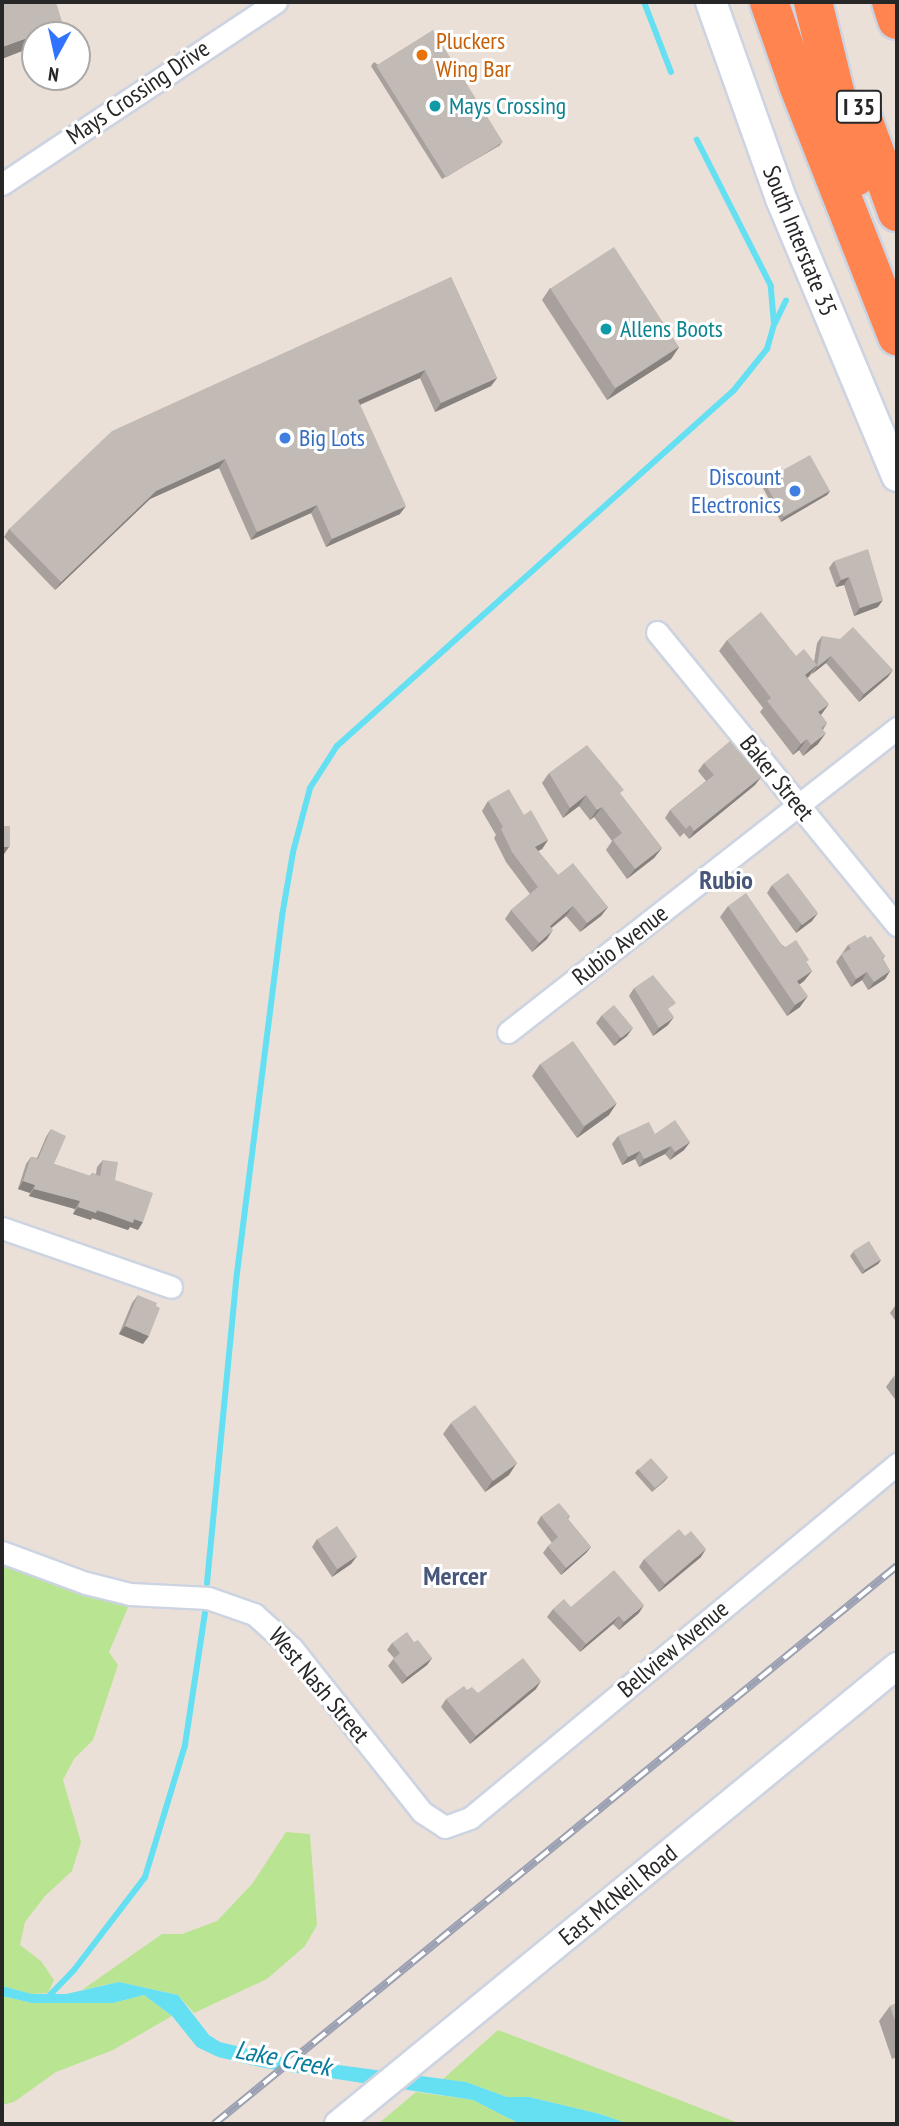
<!DOCTYPE html>
<style>
body{margin:0}
#map{position:relative;width:899px;height:2126px;overflow:hidden;background:#ebe0d8;font-family:"PT Sans Narrow",sans-serif}
div>[style]{position:absolute}
[style*='--x']{left:calc(var(--x)*1px);top:calc(var(--y)*1px);width:calc(var(--w)*1px);rotate:calc(var(--a)*1deg)}
.green>*{inset:0;background:#b9e491}
.water>*{inset:0;background:#65e0f2}
.stream>*{height:6px;margin:-3px;padding:0 3px;transform-origin:3px;border-radius:3px;background:#65e0f2}
.roads{filter:drop-shadow(2px 0 #cdd4e1) drop-shadow(-2px 0 #cdd4e1) drop-shadow(0 2px #cdd4e1) drop-shadow(0 -2px #cdd4e1)}
.minor>*{height:21px;margin:-10.5px;padding:0 10.5px;transform-origin:10.5px;border-radius:10.5px;background:#fff}
.tertiary>*{height:26px;margin:-13px;padding:0 13px;transform-origin:13px;border-radius:13px;background:#fff}
.secondary>*{height:30px;margin:-15px;padding:0 15px;transform-origin:15px;border-radius:15px;background:#fff}
.motorway>*{height:38px;margin:-19px;padding:0 19px;transform-origin:19px;border-radius:19px;background:#ff844f}
.rail>*{height:8px;margin-top:-4px;transform-origin:0;background:repeating-linear-gradient(90deg,#fff 0 16px,#9ba1b3 0 32px);box-sizing:border-box;border-block:2px solid #9ba1b3}
.wall>*{inset:0;background:#a7a09c}
.shaded-wall>*{inset:0;background:#88827f;transform-origin:0 0}
.building>*{inset:0;background:#c2bab5;transform-origin:0 0}
.dots>*{width:19px;height:19px;translate:-50% -50%;box-sizing:border-box;border:4px solid #fff;border-radius:50%}
span{translate:-50% -50%;white-space:nowrap;text-align:center;line-height:1.15;-webkit-text-stroke:6px #fff;paint-order:stroke}
.shield-label span{padding:2px 5px;background:#fff;border:2px solid;border-radius:5px;-webkit-text-stroke-width:0}
.shield-label{font-size:23px;color:#272727;font-weight:700}
.food-label{font-size:24px;color:#c56008}
.left{translate:0 -50%;text-align:left}
.street-label{font-size:24px;color:#272727}
.culture-label{font-size:24px;color:#0d838f}
.shop-label{font-size:24px;color:#366cbe}
.right{translate:-100% -50%;text-align:right}
.neighbourhood-label{font-size:26px;color:#475679;font-weight:700}
.water-label{font-size:26px;color:#087c9b;font-style:italic}
.frame{position:absolute;inset:0;border:4px solid #272727;pointer-events:none}
.north{position:absolute;left:21px;top:21px;width:70px;height:70px;box-sizing:border-box;background:#fff;border:2px solid #a9a9a9;border-radius:50%;rotate:188deg;font-size:19px;font-weight:700;line-height:28px;text-align:center;color:#272727}
.north::after{content:'';display:block;margin:auto;width:24px;height:32px;background:#3172ff;clip-path:polygon(50% 0,100% 100%,50% 72%,0 100%)}
</style>
<div id="map">
<div class="green">
<div style="clip-path:polygon(2px 1557px,129px 1605px,109px 1652px,118px 1665px,93px 1740px,74px 1759px,63px 1780px,81px 1842px,72px 1871px,45px 1896px,25px 1922px,20px 1945px,41px 1961px,54px 1980px,48px 1993px,32px 1994px,2px 1986px)"></div>
<div style="clip-path:polygon(286px 1832px,310px 1834px,317px 1925px,305px 1946px,267px 1979px,194px 2013px,178px 1995px,119px 1982px,82px 1990px,162px 1934px,182px 1934px,217px 1921px,252px 1884px)"></div>
<div style="clip-path:polygon(144px 1995px,172px 2016px,113px 2050px,56px 2072px,14px 2102px,2px 2105px,2px 1996px,32px 2003px,113px 2003px)"></div>
<div style="clip-path:polygon(498px 2030px,631px 2081px,741px 2124px,629px 2124px,600px 2114px,529px 2097px,507px 2097px,466px 2082px,443px 2079px)"></div>
<div style="clip-path:polygon(416px 2092px,473px 2100px,520px 2124px,378px 2124px)"></div>
</div>
<div class="water">
<div style="clip-path:polygon(119px 1982px,178px 1995px,209px 2035px,220px 2042px,286px 2058px,466px 2082px,507px 2097px,529px 2097px,600px 2114px,629px 2124px,520px 2124px,473px 2100px,265px 2068px,218px 2057px,197px 2047px,172px 2016px,144px 1995px,113px 2003px,32px 2003px,2px 1996px,2px 1986px,32px 1994px,66px 1994px)"></div>
</div>
<div class="stream">
<div style="--x:644;--y:2;--w:75;--a:68.9"></div>
<div style="--x:775;--y:323;--w:25;--a:-64"></div>
<div style="--x:207;--y:1583;--w:311;--a:-84.5"></div>
<div style="--x:237;--y:1273;--w:360;--a:-82.8"></div>
<div style="--x:282;--y:916;--w:65;--a:-80.2"></div>
<div style="--x:293;--y:852;--w:66;--a:-75.1"></div>
<div style="--x:310;--y:788;--w:50;--a:-57.3"></div>
<div style="--x:337;--y:746;--w:533;--a:-41.88"></div>
<div style="--x:734;--y:390;--w:53;--a:-51.2"></div>
<div style="--x:767;--y:349;--w:26;--a:-74"></div>
<div style="--x:774;--y:324;--w:38;--a:-95"></div>
<div style="--x:771;--y:286;--w:164;--a:-116.9"></div>
<div style="--x:46;--y:1999;--w:40;--a:-46"></div>
<div style="--x:74;--y:1970;--w:117;--a:-52.6"></div>
<div style="--x:145;--y:1877;--w:138;--a:-73.1"></div>
<div style="--x:185;--y:1745;--w:134;--a:-81.4"></div>
</div>
<div class="roads">
<div class="minor">
<div style="--x:2;--y:184;--w:329;--a:-33.6"></div>
<div style="--x:657;--y:632;--w:379;--a:50.7"></div>
<div style="--x:508;--y:1032;--w:494;--a:-38"></div>
<div style="--x:2;--y:1228;--w:179;--a:19.2"></div>
<div style="--x:2;--y:1552;--w:90;--a:20.3"></div>
<div style="--x:86;--y:1583;--w:45;--a:14"></div>
<div style="--x:130;--y:1594;--w:78;--a:2.9"></div>
<div style="--x:208;--y:1598;--w:49;--a:19.2"></div>
<div style="--x:254;--y:1614;--w:51;--a:41.8"></div>
<div style="--x:292;--y:1648;--w:209;--a:51.6"></div>
<div style="--x:422;--y:1812;--w:27;--a:33"></div>
<div style="--x:445;--y:1827;--w:27;--a:-20"></div>
<div style="--x:470;--y:1818;--w:555;--a:-39.66"></div>
</div>
<div class="tertiary">
<div style="--x:338;--y:2124;--w:723;--a:-39.33"></div>
</div>
<div class="secondary">
<div style="--x:711;--y:2;--w:211;--a:70.4"></div>
<div style="--x:782;--y:201;--w:298;--a:67.3"></div>
</div>
<div class="motorway">
<div style="--x:769;--y:2;--w:88;--a:70.7"></div>
<div style="--x:798;--y:85;--w:270;--a:68.5"></div>
<div style="--x:813;--y:2;--w:180;--a:76.2"></div>
<div style="--x:891;--y:2;--w:19;--a:72"></div>
<div style="--x:864;--y:122;--w:96;--a:69.9"></div>
</div>
</div>
<div class="rail">
<div style="--x:214;--y:2124;--w:882;--a:-39.25"></div>
</div>
<div class="wall">
<div style="clip-path:polygon(374px 62px,499px 146px,442px 179px,371px 66px)"></div>
<div style="clip-path:polygon(451px 277px,497px 378px,491px 386px,435px 412px,420px 378px,360px 405px,400px 514px,326px 547px,311px 513px,251px 540px,219px 468px,150px 499px,55px 590px,4px 537px,9px 529px)"></div>
<div style="clip-path:polygon(550px 288px,679px 347px,671px 359px,607px 400px,542px 300px)"></div>
<div style="clip-path:polygon(766px 484px,830px 491px,827px 495px,781px 522px,763px 488px)"></div>
<div style="clip-path:polygon(834px 561px,878px 607px,854px 616px,844px 585px,836px 587px,829px 568px)"></div>
<div style="clip-path:polygon(822px 636px,888px 677px,859px 702px,826px 663px,812px 674px,813px 672px,808px 678px,821px 715px,827px 723px,823px 730px,818px 744px,803px 756px,799px 750px,793px 755px,760px 712px,763px 708px,719px 651px,727px 640px,796px 656px,814px 662px,817px 643px)"></div>
<div style="clip-path:polygon(704px 763px,761px 777px,755px 785px,689px 839px,684px 833px,680px 837px,665px 818px,670px 810px,706px 781px,698px 771px)"></div>
<div style="clip-path:polygon(549px 773px,621px 795px,662px 848px,654px 858px,627px 879px,606px 850px,612px 841px,594px 817px,590px 820px,579px 806px,563px 818px,542px 783px)"></div>
<div style="clip-path:polygon(488px 801px,524px 815px,548px 840px,542px 849px,538px 851px,558px 875px,608px 907px,601px 916px,580px 932px,566px 916px,551px 928px,547px 939px,532px 952px,505px 919px,511px 910px,530px 894px,506px 862px,494px 838px,496px 835px,482px 811px)"></div>
<div style="clip-path:polygon(772px 885px,812px 921px,796px 933px,767px 893px)"></div>
<div style="clip-path:polygon(728px 906px,807px 963px,812px 971px,804px 981px,799px 985px,800px 1007px,787px 1016px,720px 917px)"></div>
<div style="clip-path:polygon(867px 938px,885px 956px,883px 959px,890px 971px,885px 979px,868px 990px,862px 980px,851px 987px,836px 962px,848px 945px)"></div>
<div style="clip-path:polygon(634px 988px,668px 1025px,653px 1036px,629px 996px)"></div>
<div style="clip-path:polygon(602px 1015px,627px 1036px,614px 1046px,596px 1023px)"></div>
<div style="clip-path:polygon(540px 1064px,609px 1115px,577px 1138px,532px 1076px)"></div>
<div style="clip-path:polygon(51px 1129px,54px 1164px,90px 1176px,92px 1173px,96px 1174px,97px 1167px,103px 1160px,115px 1180px,138px 1230px,130px 1227px,128px 1230px,92px 1218px,91px 1220px,73px 1214px,75px 1209px,29px 1196px,30px 1193px,18px 1189px,26px 1164px,31px 1157px,37px 1158px,46px 1137px)"></div>
<div style="clip-path:polygon(655px 1134px,690px 1142px,684px 1150px,670px 1160px,665px 1154px,639px 1167px,635px 1159px,622px 1165px,612px 1144px,618px 1136px)"></div>
<div style="clip-path:polygon(853px 1252px,881px 1260px,878px 1264px,862px 1274px,850px 1256px)"></div>
<div style="clip-path:polygon(138px 1295px,143px 1344px,119px 1334px,132px 1303px)"></div>
<div style="clip-path:polygon(897px 1303px,897px 1323px,890px 1313px)"></div>
<div style="clip-path:polygon(897px 1374px,897px 1402px,886px 1387px,893px 1377px)"></div>
<div style="clip-path:polygon(451px 1423px,509px 1475px,485px 1492px,443px 1434px)"></div>
<div style="clip-path:polygon(638px 1469px,668px 1477px,665px 1481px,652px 1492px,635px 1473px)"></div>
<div style="clip-path:polygon(541px 1516px,570px 1516px,568px 1519px,591px 1547px,586px 1553px,561px 1575px,543px 1553px,548px 1546px,552px 1543px,537px 1523px)"></div>
<div style="clip-path:polygon(317px 1539px,357px 1556px,351px 1564px,332px 1577px,312px 1547px)"></div>
<div style="clip-path:polygon(701px 1557px,659px 1592px,639px 1567px,644px 1559px)"></div>
<div style="clip-path:polygon(571px 1607px,639px 1613px,619px 1630px,613px 1624px,580px 1652px,547px 1617px,553px 1609px)"></div>
<div style="clip-path:polygon(414px 1642px,432px 1658px,427px 1665px,402px 1684px,388px 1666px,394px 1658px,387px 1650px,392px 1643px)"></div>
<div style="clip-path:polygon(536px 1689px,470px 1744px,441px 1707px,446px 1699px,467px 1690px,478px 1693px)"></div>
<div style="clip-path:polygon(897px 2003px,897px 2057px,892px 2059px,879px 2021px,890px 2006px)"></div>
</div>
<div class="shaded-wall">
<div style="clip-path:polygon(63px 25px,56px 35px,35px 35px)"></div>
<div style="clip-path:polygon(35px 35px,35px 46px,2px 59px,2px 47px)"></div>
<div style="left:502px;top:142px;width:5px;height:66px;rotate:127deg"></div>
<div style="clip-path:polygon(679px 347px,671px 359px,607px 400px,616px 388px)"></div>
<div style="clip-path:polygon(425px 370px,420px 378px,352px 408px,358px 400px)"></div>
<div style="clip-path:polygon(497px 378px,491px 386px,435px 412px,441px 403px)"></div>
<div style="clip-path:polygon(225px 459px,219px 468px,150px 499px,55px 590px,61px 582px,156px 491px)"></div>
<div style="clip-path:polygon(830px 491px,827px 495px,781px 522px,783px 518px)"></div>
<div style="clip-path:polygon(317px 505px,311px 513px,251px 540px,257px 532px)"></div>
<div style="clip-path:polygon(406px 506px,400px 514px,326px 547px,332px 539px)"></div>
<div style="clip-path:polygon(849px 577px,844px 585px,836px 587px,841px 580px)"></div>
<div style="clip-path:polygon(883px 600px,878px 607px,854px 616px,860px 608px)"></div>
<div style="clip-path:polygon(831px 656px,826px 663px,812px 674px,817px 667px)"></div>
<div style="clip-path:polygon(817px 665px,809px 676px,798px 686px,805px 675px)"></div>
<div style="clip-path:polygon(893px 670px,888px 677px,859px 702px,864px 694px)"></div>
<div style="clip-path:polygon(829px 704px,821px 715px,818px 712px)"></div>
<div style="clip-path:polygon(826px 733px,818px 744px,803px 756px,811px 745px)"></div>
<div style="clip-path:polygon(807px 739px,799px 750px,793px 755px,801px 744px)"></div>
<div style="clip-path:polygon(761px 777px,755px 785px,689px 839px,694px 831px)"></div>
<div style="clip-path:polygon(586px 795px,579px 806px,563px 818px,570px 808px)"></div>
<div style="clip-path:polygon(602px 807px,594px 817px,590px 820px,597px 810px)"></div>
<div style="clip-path:polygon(548px 840px,542px 849px,529px 856px,535px 847px)"></div>
<div style="clip-path:polygon(2px 847px,9px 847px,2px 857px)"></div>
<div style="clip-path:polygon(662px 848px,654px 858px,627px 879px,635px 869px)"></div>
<div style="clip-path:polygon(573px 906px,566px 916px,543px 935px,550px 926px)"></div>
<div style="clip-path:polygon(608px 907px,601px 916px,580px 932px,587px 923px)"></div>
<div style="clip-path:polygon(818px 913px,812px 921px,796px 933px,801px 925px)"></div>
<div style="clip-path:polygon(553px 930px,547px 939px,532px 952px,539px 943px)"></div>
<div style="clip-path:polygon(812px 971px,804px 981px,789px 992px,797px 981px)"></div>
<div style="clip-path:polygon(890px 971px,885px 979px,868px 990px,874px 982px)"></div>
<div style="clip-path:polygon(867px 972px,862px 980px,851px 987px,856px 979px)"></div>
<div style="clip-path:polygon(808px 996px,800px 1007px,787px 1016px,795px 1005px)"></div>
<div style="clip-path:polygon(674px 1017px,668px 1025px,653px 1036px,659px 1028px)"></div>
<div style="clip-path:polygon(633px 1028px,627px 1036px,614px 1046px,620px 1038px)"></div>
<div style="clip-path:polygon(617px 1103px,609px 1115px,577px 1138px,585px 1126px)"></div>
<div style="clip-path:polygon(690px 1142px,684px 1150px,670px 1160px,675px 1152px)"></div>
<div style="clip-path:polygon(671px 1146px,665px 1154px,639px 1167px,644px 1159px)"></div>
<div style="clip-path:polygon(640px 1151px,635px 1159px,622px 1165px,628px 1157px)"></div>
<div style="clip-path:polygon(23px 1181px,35px 1185px,30px 1193px,18px 1189px)"></div>
<div style="clip-path:polygon(34px 1189px,80px 1201px,75px 1209px,29px 1196px)"></div>
<div style="clip-path:polygon(78px 1207px,134px 1219px,143px 1222px,138px 1230px,130px 1227px,128px 1230px,92px 1218px,91px 1220px,73px 1214px)"></div>
<div style="clip-path:polygon(881px 1260px,878px 1264px,862px 1274px,865px 1270px)"></div>
<div style="clip-path:polygon(125px 1326px,149px 1336px,143px 1344px,119px 1334px)"></div>
<div style="clip-path:polygon(517px 1463px,509px 1475px,485px 1492px,493px 1480px)"></div>
<div style="clip-path:polygon(591px 1547px,586px 1553px,561px 1575px,566px 1568px)"></div>
<div style="clip-path:polygon(706px 1549px,701px 1557px,659px 1592px,665px 1584px)"></div>
<div style="clip-path:polygon(357px 1556px,351px 1564px,332px 1577px,338px 1569px)"></div>
<div style="clip-path:polygon(644px 1605px,639px 1613px,619px 1630px,624px 1622px)"></div>
<div style="clip-path:polygon(619px 1616px,613px 1624px,580px 1652px,586px 1644px)"></div>
<div style="clip-path:polygon(432px 1658px,427px 1665px,402px 1684px,407px 1677px)"></div>
<div style="clip-path:polygon(541px 1681px,536px 1689px,470px 1744px,476px 1736px)"></div>
</div>
<div class="building">
<div style="clip-path:polygon(2px 2px,56px 2px,63px 25px,2px 47px)"></div>
<div style="left:433px;top:30px;width:132px;height:67px;rotate:58deg"></div>
<div style="left:614px;top:247px;width:119px;height:76px;rotate:57deg"></div>
<div style="clip-path:polygon(451px 277px,497px 378px,441px 403px,425px 370px,358px 400px,406px 506px,332px 539px,317px 505px,257px 532px,225px 459px,156px 491px,61px 582px,9px 529px,112px 431px)"></div>
<div style="left:810px;top:455px;width:41px;height:53px;rotate:61deg"></div>
<div style="clip-path:polygon(868px 549px,883px 600px,860px 608px,849px 577px,841px 580px,834px 561px)"></div>
<div style="clip-path:polygon(761px 612px,796px 656px,804px 649px,817px 665px,805px 675px,829px 704px,818px 712px,827px 723px,821px 728px,826px 733px,811px 745px,807px 739px,801px 744px,767px 701px,771px 698px,727px 640px)"></div>
<div style="clip-path:polygon(853px 627px,893px 670px,864px 694px,831px 656px,817px 667px,822px 636px,840px 639px)"></div>
<div style="clip-path:polygon(730px 741px,761px 777px,694px 831px,690px 825px,686px 829px,670px 810px,714px 775px,704px 763px)"></div>
<div style="clip-path:polygon(587px 745px,624px 790px,620px 793px,662px 848px,635px 869px,613px 840px,622px 833px,602px 807px,597px 810px,586px 795px,570px 808px,549px 773px)"></div>
<div style="clip-path:polygon(509px 789px,524px 815px,531px 810px,548px 840px,535px 847px,558px 875px,573px 863px,608px 907px,587px 923px,573px 906px,550px 926px,553px 930px,539px 943px,511px 910px,538px 887px,512px 852px,501px 829px,503px 827px,488px 801px)"></div>
<div style="clip-path:polygon(2px 800px,3px 800px,2px 824px)"></div>
<div style="left:2px;top:826px;width:8px;height:21px"></div>
<div style="left:788px;top:873px;width:50px;height:20px;rotate:53deg"></div>
<div style="clip-path:polygon(746px 893px,784px 948px,796px 940px,809px 960px,806px 962px,812px 971px,797px 981px,808px 996px,795px 1005px,728px 906px)"></div>
<div style="clip-path:polygon(865px 935px,867px 938px,871px 936px,885px 956px,882px 958px,890px 971px,874px 982px,867px 972px,856px 979px,841px 954px,851px 949px,848px 945px)"></div>
<div style="clip-path:polygon(653px 975px,676px 1003px,668px 1009px,674px 1017px,659px 1028px,634px 988px)"></div>
<div style="left:614px;top:1005px;width:30px;height:16px;rotate:50deg"></div>
<div style="left:573px;top:1041px;width:76px;height:40px;rotate:55deg"></div>
<div style="clip-path:polygon(675px 1120px,690px 1142px,675px 1152px,671px 1146px,644px 1159px,640px 1151px,628px 1157px,618px 1136px,649px 1122px,655px 1134px)"></div>
<div style="clip-path:polygon(51px 1129px,66px 1136px,54px 1164px,91px 1176px,92px 1173px,100px 1176px,103px 1160px,118px 1162px,115px 1180px,153px 1193px,143px 1222px,134px 1219px,133px 1223px,97px 1210px,96px 1213px,78px 1207px,80px 1201px,34px 1189px,35px 1185px,23px 1181px,31px 1157px,38px 1159px)"></div>
<div style="left:869px;top:1241px;width:22px;height:19px;rotate:58deg"></div>
<div style="clip-path:polygon(138px 1295px,157px 1303px,156px 1306px,160px 1308px,149px 1336px,125px 1326px)"></div>
<div style="clip-path:polygon(897px 1374px,897px 1383px,893px 1377px)"></div>
<div style="left:475px;top:1405px;width:72px;height:30px;rotate:54deg"></div>
<div style="left:651px;top:1458px;width:25px;height:17px;rotate:48deg"></div>
<div style="clip-path:polygon(559px 1503px,570px 1516px,567px 1518px,591px 1547px,566px 1568px,548px 1546px,558px 1537px,541px 1516px)"></div>
<div style="left:337px;top:1526px;width:36px;height:24px;rotate:56deg"></div>
<div style="clip-path:polygon(679px 1529px,685px 1536px,691px 1531px,706px 1549px,665px 1584px,644px 1559px)"></div>
<div style="clip-path:polygon(614px 1570px,644px 1605px,624px 1622px,619px 1616px,586px 1644px,553px 1609px,564px 1599px,571px 1607px)"></div>
<div style="clip-path:polygon(407px 1632px,414px 1642px,418px 1640px,432px 1658px,407px 1677px,393px 1659px,400px 1653px,392px 1643px)"></div>
<div style="clip-path:polygon(523px 1658px,541px 1681px,476px 1736px,446px 1699px,464px 1686px,467px 1690px,472px 1687px,478px 1693px)"></div>
<div style="clip-path:polygon(897px 2003px,897px 2027px,890px 2006px)"></div>
</div>
<div class="dots">
<div style="left:422px;top:55px;background:#e8710a"></div>
<div style="left:435px;top:106px;background:#0f9aa8"></div>
<div style="left:606px;top:329px;background:#0f9aa8"></div>
<div style="left:285px;top:438px;background:#3f7fe0"></div>
<div style="left:795px;top:491px;background:#3f7fe0"></div>
</div>
<div class="shield-label">
<span style="left:859px;top:107px">I 35</span>
</div>
<div class="food-label">
<span class="left" style="left:436px;top:55px">Pluckers<br>Wing Bar</span>
</div>
<div class="street-label">
<span style="left:138px;top:92px;rotate:-34deg">Mays Crossing Drive</span>
<span style="left:800px;top:241px;rotate:68deg">South Interstate 35</span>
<span style="left:777px;top:778px;rotate:51deg">Baker Street</span>
<span style="left:620px;top:945px;rotate:-38deg">Rubio Avenue</span>
<span style="left:673px;top:1649px;rotate:-40deg">Bellview Avenue</span>
<span style="left:319px;top:1685px;rotate:50deg">West Nash Street</span>
<span style="left:618px;top:1895px;rotate:-39deg">East McNeil Road</span>
</div>
<div class="culture-label">
<span class="left" style="left:449px;top:106px">Mays Crossing</span>
<span class="left" style="left:620px;top:329px">Allens Boots</span>
</div>
<div class="shop-label">
<span class="left" style="left:299px;top:438px">Big Lots</span>
<span class="right" style="left:781px;top:491px">Discount<br>Electronics</span>
</div>
<div class="neighbourhood-label">
<span style="left:726px;top:880px">Rubio</span>
<span style="left:455px;top:1576px">Mercer</span>
</div>
<div class="water-label">
<span style="left:283px;top:2058px;rotate:11deg">Lake Creek</span>
</div>
<div class="frame"></div>
<div class="north">N</div>
</div>
